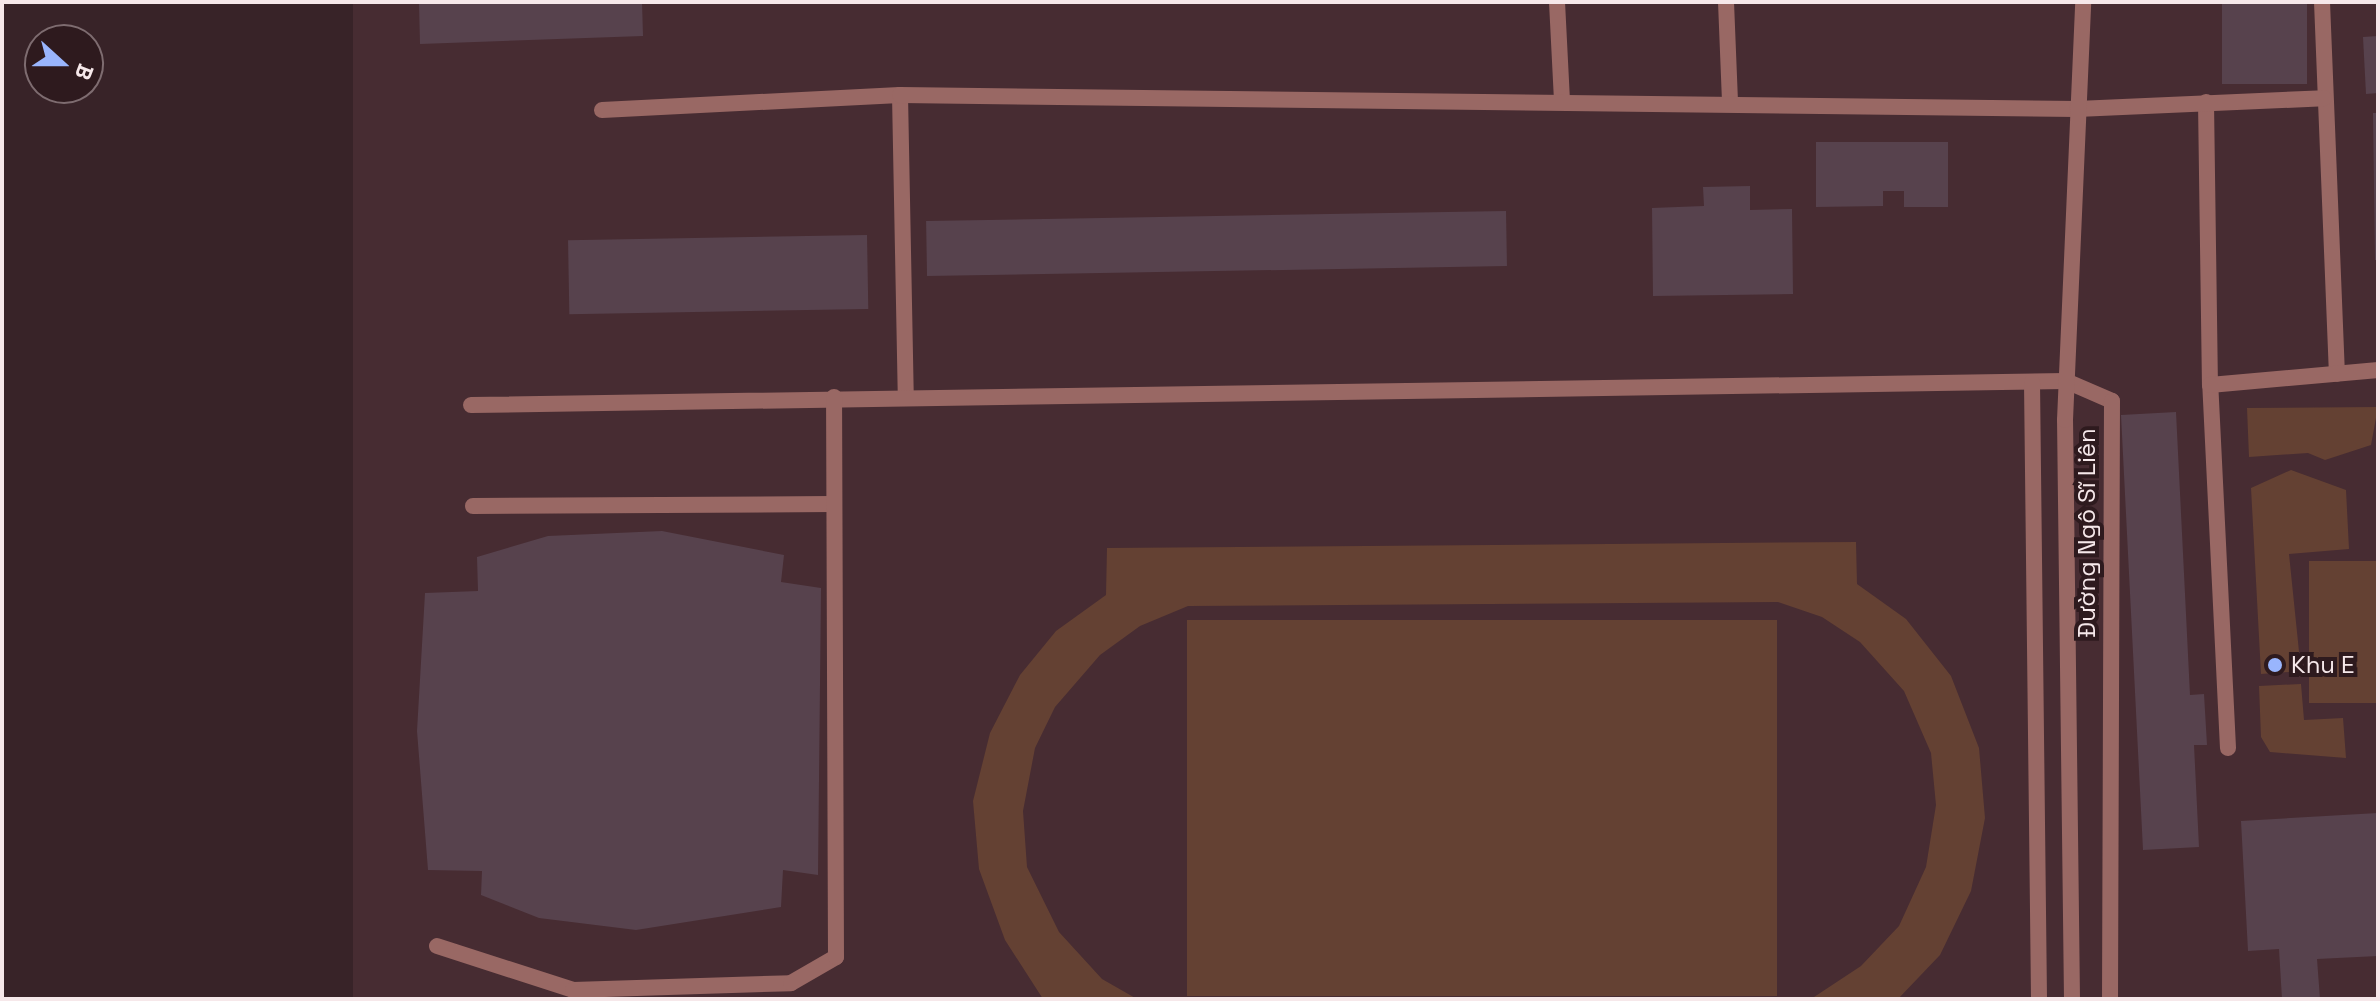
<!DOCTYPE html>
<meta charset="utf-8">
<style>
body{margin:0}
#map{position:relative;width:2380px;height:1001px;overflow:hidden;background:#382328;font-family:"Space Grotesk",sans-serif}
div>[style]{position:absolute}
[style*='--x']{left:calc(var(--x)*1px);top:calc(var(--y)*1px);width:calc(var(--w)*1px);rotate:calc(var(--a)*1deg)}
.built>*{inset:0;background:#472c32;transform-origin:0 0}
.green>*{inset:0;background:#644133;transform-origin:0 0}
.building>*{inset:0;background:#57424d;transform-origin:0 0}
.service>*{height:16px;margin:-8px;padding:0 8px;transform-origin:8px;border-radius:8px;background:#996864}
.minor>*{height:16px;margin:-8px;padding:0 8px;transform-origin:8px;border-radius:8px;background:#996864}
.tertiary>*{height:16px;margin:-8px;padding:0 8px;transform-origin:8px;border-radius:8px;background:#996864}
.dots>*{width:22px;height:22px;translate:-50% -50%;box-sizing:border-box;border:4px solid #2e1a1e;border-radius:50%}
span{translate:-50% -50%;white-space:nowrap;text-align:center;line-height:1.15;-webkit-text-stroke:8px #2e1a1e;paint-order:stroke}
.street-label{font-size:24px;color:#f6e8ea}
.poi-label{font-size:24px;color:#f6e8ea}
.left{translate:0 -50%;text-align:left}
.frame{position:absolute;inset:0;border:4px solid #f6e8ea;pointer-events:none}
.north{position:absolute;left:24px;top:24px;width:80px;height:80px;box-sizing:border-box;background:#2e1a1e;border:2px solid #7e6c70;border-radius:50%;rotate:111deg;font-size:22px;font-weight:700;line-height:32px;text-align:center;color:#f6e8ea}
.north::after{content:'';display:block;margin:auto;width:28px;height:36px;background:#99b5fd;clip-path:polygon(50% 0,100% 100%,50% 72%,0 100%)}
</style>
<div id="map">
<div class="built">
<div style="left:353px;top:2px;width:2025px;height:997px"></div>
</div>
<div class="green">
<div style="clip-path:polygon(2378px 407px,2371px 445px,2325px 460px,2308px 453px,2249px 457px,2247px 408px)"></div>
<div style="clip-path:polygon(2291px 470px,2346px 490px,2349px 549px,2289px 554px,2301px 671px,2261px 674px,2251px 488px)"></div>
<div style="clip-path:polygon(1856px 542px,1857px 584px,1906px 619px,1951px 676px,1979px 748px,1985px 818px,1971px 891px,1940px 955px,1898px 999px,1811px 999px,1861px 966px,1899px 926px,1926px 867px,1936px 805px,1931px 753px,1904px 691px,1860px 642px,1822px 617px,1778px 602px,1188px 606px,1140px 626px,1100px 655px,1055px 707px,1035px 748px,1023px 811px,1027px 867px,1059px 932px,1102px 979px,1137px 999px,1043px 999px,1005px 940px,979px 869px,973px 801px,990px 733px,1020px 675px,1056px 631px,1106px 595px,1107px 548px)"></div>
<div style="left:2378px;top:561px;width:142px;height:69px;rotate:90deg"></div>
<div style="left:1777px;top:620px;width:376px;height:590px;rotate:90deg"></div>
<div style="clip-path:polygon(2301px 684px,2304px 720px,2343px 718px,2346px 758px,2270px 752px,2261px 737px,2259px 686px)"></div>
</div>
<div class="building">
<div style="clip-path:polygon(419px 2px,642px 2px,643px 36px,420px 44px)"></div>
<div style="left:2222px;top:2px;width:85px;height:82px"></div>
<div style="clip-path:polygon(2378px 36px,2378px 93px,2366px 94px,2363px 37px)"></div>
<div style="clip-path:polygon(2373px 113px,2378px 113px,2378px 260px,2375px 260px)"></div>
<div style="clip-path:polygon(1816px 142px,1948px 142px,1948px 207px,1904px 207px,1904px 191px,1883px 191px,1883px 206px,1816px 207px)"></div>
<div style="clip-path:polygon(1750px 186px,1750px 210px,1792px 209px,1793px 294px,1653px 296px,1652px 208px,1704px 206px,1703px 187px)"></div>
<div style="left:1506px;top:211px;width:55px;height:580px;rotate:89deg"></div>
<div style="left:867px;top:235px;width:74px;height:299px;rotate:89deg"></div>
<div style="clip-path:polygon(2176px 412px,2190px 695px,2204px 694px,2207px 745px,2194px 745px,2199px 847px,2143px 850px,2121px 415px)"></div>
<div style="clip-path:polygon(662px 531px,784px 555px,781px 582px,821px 588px,818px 875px,783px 870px,781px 907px,636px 930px,539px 918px,481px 895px,482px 871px,428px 870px,417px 731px,425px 593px,478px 591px,477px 557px,548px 536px)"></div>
<div style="clip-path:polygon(2378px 813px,2378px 956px,2317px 959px,2320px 999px,2282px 999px,2279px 949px,2248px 951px,2241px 821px)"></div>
</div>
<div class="service">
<div style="--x:1557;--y:2;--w:98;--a:87.1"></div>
<div style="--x:1726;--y:2;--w:100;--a:87.7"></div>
<div style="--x:2322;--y:2;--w:372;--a:87.7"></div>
<div style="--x:900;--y:95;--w:301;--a:88.9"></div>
<div style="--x:2206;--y:102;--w:283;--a:89.2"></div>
<div style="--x:602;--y:110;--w:298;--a:-2.9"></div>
<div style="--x:900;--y:95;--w:1177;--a:0.68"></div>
<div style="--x:2077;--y:109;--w:247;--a:-2.5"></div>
<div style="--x:471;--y:405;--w:1595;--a:-0.86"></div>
<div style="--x:473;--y:506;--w:360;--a:-0.3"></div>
<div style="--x:2228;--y:748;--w:363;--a:-92.8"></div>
<div style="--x:2210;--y:385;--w:169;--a:-5.1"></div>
<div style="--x:437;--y:946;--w:143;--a:17.9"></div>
<div style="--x:573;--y:990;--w:218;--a:-1.8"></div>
<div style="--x:791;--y:983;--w:52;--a:-30"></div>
<div style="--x:836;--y:957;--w:560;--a:-90.2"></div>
</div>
<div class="minor">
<div style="--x:2066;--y:381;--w:50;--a:23.5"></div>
<div style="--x:2112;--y:401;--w:598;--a:90.19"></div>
<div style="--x:2032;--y:382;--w:617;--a:89.35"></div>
</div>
<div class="tertiary">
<div style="--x:2072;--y:999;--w:579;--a:-90.69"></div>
<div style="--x:2065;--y:420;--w:418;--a:-87.5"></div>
</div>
<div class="dots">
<div style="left:2275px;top:665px;background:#99b5fd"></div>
</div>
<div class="street-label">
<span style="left:2087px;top:533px;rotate:-90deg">Đường Ngô Sĩ Liên</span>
</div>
<div class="poi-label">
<span class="left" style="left:2291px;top:665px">Khu E</span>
</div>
<div class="frame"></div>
<div class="north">B</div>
</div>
